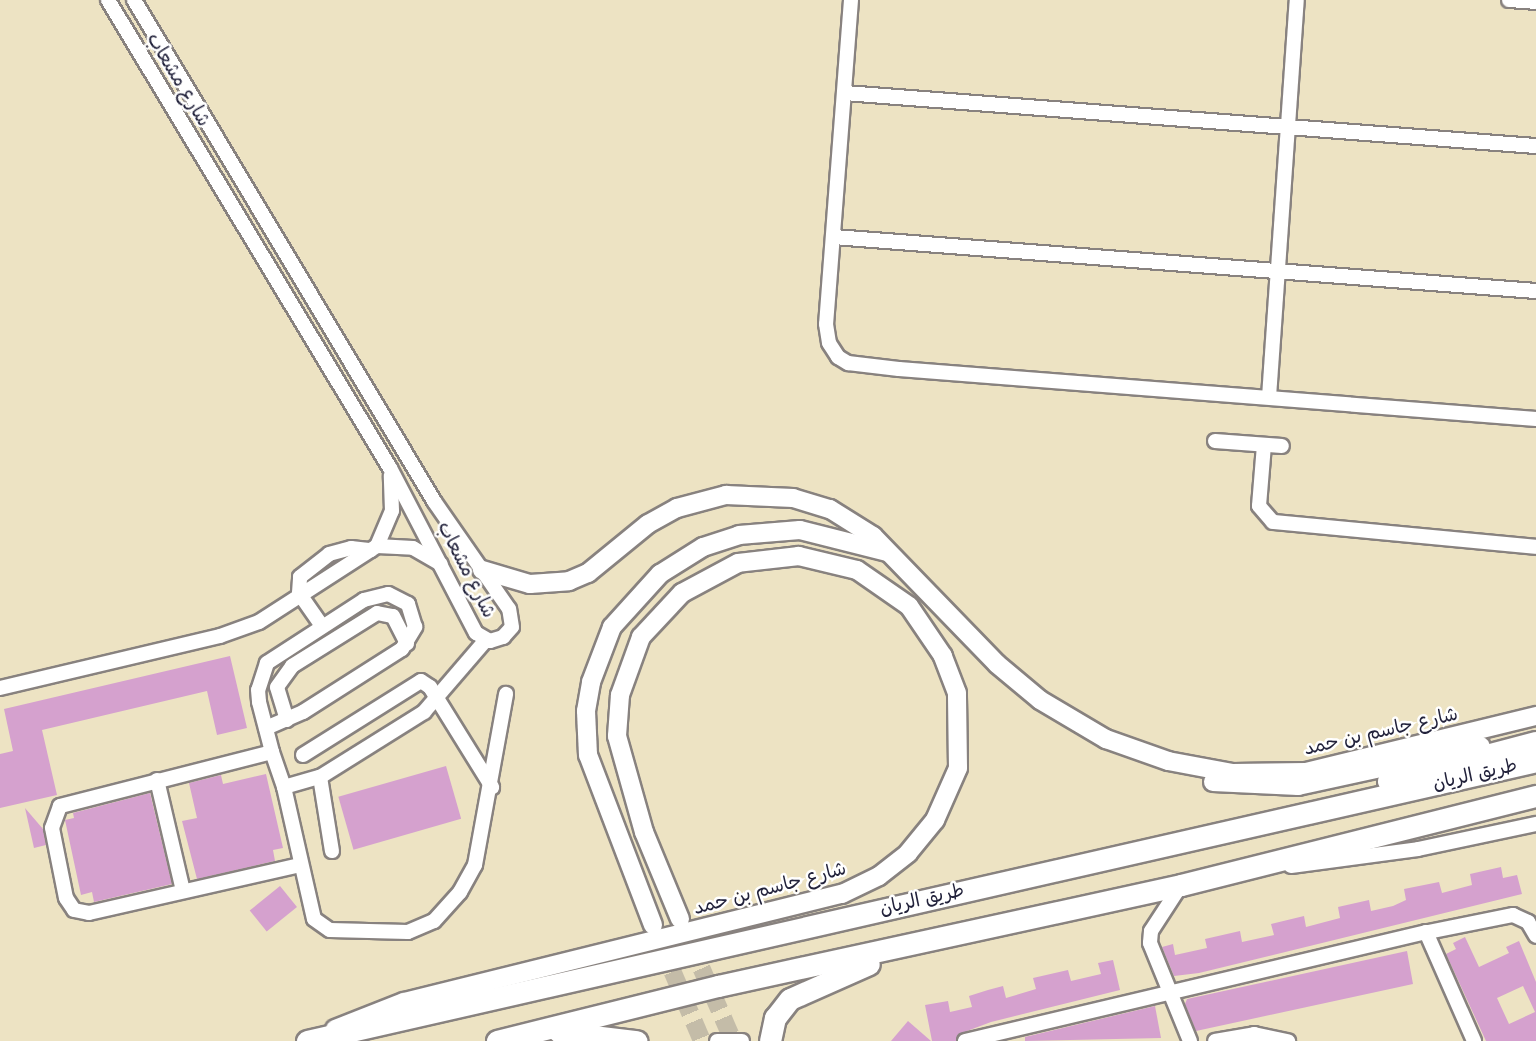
<!DOCTYPE html>
<meta charset="utf-8">
<style>
body{margin:0}
#map{position:relative;width:1536px;height:1041px;overflow:hidden;background:#ede3c3;font-family:"Balsamiq Sans","Playpen Sans Arabic",sans-serif}
div>[style]{position:absolute}
[style*='--x']{left:calc(var(--x)*1px);top:calc(var(--y)*1px);width:calc(var(--w)*1px);rotate:calc(var(--a)*1deg)}
.building>*{inset:0;background:#d5a1ce;transform-origin:0 0}
.major-tunnel>*{height:18px;margin-top:-9px;transform-origin:0;background:repeating-linear-gradient(90deg,#c4bca8 0 18px,transparent 0 27px)}
.roads{filter:drop-shadow(2px 0 #88827f) drop-shadow(-2px 0 #88827f) drop-shadow(0 2px #88827f) drop-shadow(0 -2px #88827f)}
.minor>*{height:14px;margin:-7px;padding:0 7px;transform-origin:7px;border-radius:7px;background:#fff}
.major>*{height:18px;margin:-9px;padding:0 9px;transform-origin:9px;border-radius:9px;background:#fff}
.highway>*{height:21px;margin:-10.5px;padding:0 10.5px;transform-origin:10.5px;border-radius:10.5px;background:#fff}
span{translate:-50% -50%;white-space:nowrap;text-align:center;line-height:1.15;-webkit-text-stroke:5px #fff;paint-order:stroke}
.street-label{font-size:19px;color:#22223b}
</style>
<div id="map">
<div class="building">
<div style="clip-path:polygon(230px 656px,247px 728px,217px 735px,207px 691px,42px 730px,57px 795px,0 808px,0 754px,13px 751px,4px 709px)"></div>
<div style="left:446px;top:766px;width:55px;height:112px;rotate:74deg"></div>
<div style="clip-path:polygon(266px 774px,283px 848px,273px 850px,275px 861px,197px 879px,182px 821px,197px 818px,189px 783px,221px 775px,223px 784px)"></div>
<div style="clip-path:polygon(150px 793px,172px 884px,94px 902px,92px 892px,81px 895px,65px 820px,74px 818px,73px 813px)"></div>
<div style="clip-path:polygon(25px 808px,43px 829px,46px 845px,34px 848px)"></div>
<div style="clip-path:polygon(1501px 867px,1503px 878px,1517px 875px,1522px 894px,1199px 973px,1174px 976px,1162px 947px,1173px 944px,1175px 955px,1207px 948px,1205px 939px,1240px 931px,1242px 942px,1274px 935px,1271px 924px,1304px 916px,1306px 927px,1340px 918px,1338px 907px,1369px 900px,1371px 911px,1393px 906px,1406px 900px,1404px 889px,1439px 882px,1442px 893px,1472px 885px,1470px 874px)"></div>
<div style="left:280px;top:886px;width:27px;height:39px;rotate:51deg"></div>
<div style="clip-path:polygon(evenodd,1465px 937px,1479px 967px,1509px 953px,1506px 947px,1519px 941px,1536px 982px,1536px 1041px,1486px 1041px,1446px 954px,1456px 949px,1453px 943px,1465px 937px,1523px 986px,1535px 1012px,1509px 1024px,1497px 998px,1523px 986px)"></div>
<div style="clip-path:polygon(1407px 951px,1413px 984px,1196px 1031px,1185px 1004px,1187px 999px)"></div>
<div style="clip-path:polygon(1113px 960px,1120px 990px,991px 1022px,959px 1034px,956px 1041px,932px 1041px,925px 1005px,948px 1001px,950px 1012px,972px 1007px,969px 996px,988px 990px,1003px 986px,1006px 998px,1036px 989px,1033px 978px,1068px 970px,1071px 981px,1101px 974px,1098px 963px)"></div>
<div style="clip-path:polygon(1155px 1006px,1161px 1038px,1025px 1041px,1025px 1037px)"></div>
<div style="clip-path:polygon(908px 1021px,931px 1041px,891px 1041px)"></div>
</div>
<div class="major-tunnel">
<div style="--x:680;--y:919;--w:133;--a:66.5"></div>
<div style="--x:662;--y:947;--w:102;--a:66.9"></div>
</div>
<div class="roads">
<div class="minor">
<div style="--x:108;--y:0;--w:546;--a:58.93"></div>
<div style="--x:390;--y:468;--w:186;--a:62.5"></div>
<div style="--x:476;--y:633;--w:16;--a:30"></div>
<div style="--x:490;--y:641;--w:14;--a:-17"></div>
<div style="--x:503;--y:637;--w:13;--a:-48"></div>
<div style="--x:512;--y:627;--w:18;--a:-99"></div>
<div style="--x:509;--y:609;--w:131;--a:-124.8"></div>
<div style="--x:434;--y:501;--w:584;--a:-120.91"></div>
<div style="--x:851;--y:0;--w:325;--a:94.4"></div>
<div style="--x:826;--y:324;--w:19;--a:81"></div>
<div style="--x:829;--y:343;--w:17;--a:57"></div>
<div style="--x:838;--y:357;--w:12;--a:31"></div>
<div style="--x:848;--y:363;--w:51;--a:6.7"></div>
<div style="--x:899;--y:369;--w:639;--a:4.49"></div>
<div style="--x:1509;--y:0;--w:27;--a:4"></div>
<div style="--x:845;--y:93;--w:693;--a:4.39"></div>
<div style="--x:834;--y:237;--w:704;--a:4.4"></div>
<div style="--x:1269;--y:397;--w:398;--a:-86"></div>
<div style="--x:1215;--y:441;--w:67;--a:4.3"></div>
<div style="--x:1264;--y:445;--w:61;--a:94.7"></div>
<div style="--x:1259;--y:506;--w:21;--a:49"></div>
<div style="--x:1273;--y:522;--w:264;--a:5.4"></div>
<div style="--x:377;--y:546;--w:36;--a:3"></div>
<div style="--x:413;--y:548;--w:32;--a:30"></div>
<div style="--x:322;--y:626;--w:40;--a:-124.9"></div>
<div style="--x:299;--y:593;--w:16;--a:-86"></div>
<div style="--x:300;--y:577;--w:37;--a:-38"></div>
<div style="--x:329;--y:554;--w:23;--a:-15"></div>
<div style="--x:351;--y:548;--w:20;--a:6"></div>
<div style="--x:0;--y:688;--w:226;--a:-13.3"></div>
<div style="--x:220;--y:636;--w:41;--a:-19.7"></div>
<div style="--x:259;--y:622;--w:140;--a:-32.8"></div>
<div style="--x:377;--y:546;--w:38;--a:-67"></div>
<div style="--x:392;--y:511;--w:35;--a:-92"></div>
<div style="--x:287;--y:720;--w:34;--a:-107"></div>
<div style="--x:277;--y:687;--w:26;--a:-54"></div>
<div style="--x:292;--y:666;--w:100;--a:-31.9"></div>
<div style="--x:377;--y:613;--w:16;--a:11"></div>
<div style="--x:393;--y:616;--w:31;--a:63"></div>
<div style="--x:266;--y:728;--w:40;--a:-23.4"></div>
<div style="--x:303;--y:712;--w:117;--a:-32.5"></div>
<div style="--x:402;--y:649;--w:26;--a:-59"></div>
<div style="--x:415;--y:627;--w:24;--a:-107"></div>
<div style="--x:408;--y:604;--w:22;--a:-153"></div>
<div style="--x:388;--y:594;--w:25;--a:166"></div>
<div style="--x:364;--y:600;--w:116;--a:147"></div>
<div style="--x:267;--y:663;--w:28;--a:108"></div>
<div style="--x:258;--y:690;--w:12;--a:85"></div>
<div style="--x:259;--y:702;--w:52;--a:75.4"></div>
<div style="--x:272;--y:752;--w:37;--a:71"></div>
<div style="--x:284;--y:787;--w:135;--a:77.2"></div>
<div style="--x:314;--y:919;--w:19;--a:35"></div>
<div style="--x:330;--y:930;--w:78;--a:1.5"></div>
<div style="--x:408;--y:932;--w:28;--a:-23"></div>
<div style="--x:434;--y:921;--w:39;--a:-48"></div>
<div style="--x:460;--y:892;--w:31;--a:-61"></div>
<div style="--x:475;--y:865;--w:174;--a:-79.7"></div>
<div style="--x:272;--y:752;--w:219;--a:165.7"></div>
<div style="--x:60;--y:806;--w:23;--a:110"></div>
<div style="--x:52;--y:828;--w:71;--a:78.7"></div>
<div style="--x:66;--y:898;--w:14;--a:56"></div>
<div style="--x:74;--y:910;--w:15;--a:11"></div>
<div style="--x:89;--y:913;--w:217;--a:-12.8"></div>
<div style="--x:303;--y:755;--w:139;--a:-32.1"></div>
<div style="--x:421;--y:681;--w:11;--a:34"></div>
<div style="--x:430;--y:687;--w:118;--a:58.2"></div>
<div style="--x:320;--y:777;--w:75;--a:80.8"></div>
<div style="--x:157;--y:780;--w:114;--a:76.8"></div>
<div style="--x:284;--y:787;--w:37;--a:-16"></div>
<div style="--x:320;--y:777;--w:123;--a:-32"></div>
<div style="--x:424;--y:712;--w:95;--a:-49.3"></div>
<div style="--x:1291;--y:866;--w:128;--a:-7.6"></div>
<div style="--x:1418;--y:849;--w:121;--a:-12"></div>
<div style="--x:1181;--y:885;--w:55;--a:123.1"></div>
<div style="--x:1151;--y:931;--w:12;--a:95"></div>
<div style="--x:1150;--y:943;--w:106;--a:67.8"></div>
<div style="--x:1428;--y:932;--w:87;--a:-11.3"></div>
<div style="--x:1513;--y:915;--w:17;--a:25"></div>
<div style="--x:1528;--y:922;--w:16;--a:60"></div>
<div style="--x:717;--y:1041;--w:25;--a:0"></div>
<div style="--x:965;--y:1041;--w:474;--a:-13.3"></div>
<div style="--x:1426;--y:932;--w:119;--a:66.2"></div>
<div style="--x:1215;--y:1041;--w:40;--a:-10"></div>
<div style="--x:1254;--y:1034;--w:35;--a:12"></div>
</div>
<div class="major">
<div style="--x:482;--y:570;--w:50;--a:16.3"></div>
<div style="--x:530;--y:584;--w:39;--a:-4"></div>
<div style="--x:569;--y:581;--w:21;--a:-23"></div>
<div style="--x:588;--y:573;--w:77;--a:-39.2"></div>
<div style="--x:648;--y:524;--w:33;--a:-29"></div>
<div style="--x:677;--y:508;--w:51;--a:-14.9"></div>
<div style="--x:726;--y:495;--w:67;--a:2.6"></div>
<div style="--x:793;--y:498;--w:39;--a:17"></div>
<div style="--x:830;--y:509;--w:51;--a:32.1"></div>
<div style="--x:873;--y:536;--w:178;--a:45.9"></div>
<div style="--x:997;--y:664;--w:56;--a:39.9"></div>
<div style="--x:1040;--y:700;--w:77;--a:30.6"></div>
<div style="--x:1106;--y:739;--w:66;--a:19.5"></div>
<div style="--x:1168;--y:761;--w:66;--a:10.5"></div>
<div style="--x:1233;--y:773;--w:73;--a:-0.8"></div>
<div style="--x:1306;--y:772;--w:237;--a:-13.7"></div>
<div style="--x:1213;--y:782;--w:85;--a:2.7"></div>
<div style="--x:1298;--y:786;--w:187;--a:-12.3"></div>
<div style="--x:653;--y:925;--w:182;--a:-110.9"></div>
<div style="--x:588;--y:755;--w:44;--a:-92.6"></div>
<div style="--x:586;--y:711;--w:29;--a:-80"></div>
<div style="--x:591;--y:682;--w:59;--a:-69.1"></div>
<div style="--x:612;--y:627;--w:72;--a:-47.8"></div>
<div style="--x:660;--y:574;--w:51;--a:-32.1"></div>
<div style="--x:703;--y:547;--w:38;--a:-18"></div>
<div style="--x:739;--y:535;--w:61;--a:-4.7"></div>
<div style="--x:800;--y:530;--w:90;--a:14.2"></div>
<div style="--x:335;--y:1029;--w:74;--a:-21.4"></div>
<div style="--x:404;--y:1002;--w:451;--a:-13.9"></div>
<div style="--x:842;--y:894;--w:41;--a:-25.9"></div>
<div style="--x:879;--y:876;--w:37;--a:-38"></div>
<div style="--x:908;--y:853;--w:43;--a:-50.7"></div>
<div style="--x:935;--y:820;--w:57;--a:-66.1"></div>
<div style="--x:958;--y:768;--w:75;--a:-90.8"></div>
<div style="--x:957;--y:693;--w:40;--a:-111"></div>
<div style="--x:943;--y:656;--w:60;--a:-124.2"></div>
<div style="--x:909;--y:606;--w:63;--a:-145.3"></div>
<div style="--x:857;--y:570;--w:60;--a:-166.4"></div>
<div style="--x:799;--y:556;--w:61;--a:173.5"></div>
<div style="--x:738;--y:563;--w:64;--a:151.8"></div>
<div style="--x:682;--y:593;--w:60;--a:133"></div>
<div style="--x:641;--y:637;--w:62;--a:109.9"></div>
<div style="--x:620;--y:695;--w:41;--a:94.2"></div>
<div style="--x:617;--y:736;--w:100;--a:74.3"></div>
<div style="--x:644;--y:832;--w:94;--a:67.5"></div>
</div>
<div class="highway">
<div style="--x:1388;--y:781;--w:153;--a:-14.8"></div>
<div style="--x:559;--y:1032;--w:78;--a:6.7"></div>
<div style="--x:307;--y:1041;--w:1260;--a:-12.83"></div>
<div style="--x:497;--y:1041;--w:228;--a:-14"></div>
<div style="--x:718;--y:986;--w:474;--a:-12.3"></div>
<div style="--x:1181;--y:885;--w:366;--a:-14.1"></div>
<div style="--x:770;--y:1041;--w:24;--a:-78"></div>
<div style="--x:775;--y:1018;--w:24;--a:-52"></div>
<div style="--x:790;--y:999;--w:86;--a:-23.9"></div>
</div>
</div>
<div class="street-label">
<span style="left:178px;top:80px;rotate:59deg">شارع مشعاب</span>
<span style="left:466px;top:570px;rotate:63deg">شارع مشعاب</span>
<span style="left:1381px;top:732px;rotate:-13deg">شارع جاسم بن حمد</span>
<span style="left:1475px;top:775px;rotate:-13deg">طريق الريان</span>
<span style="left:770px;top:889px;rotate:-15deg">شارع جاسم بن حمد</span>
<span style="left:922px;top:900px;rotate:-13deg">طريق الريان</span>
</div>
</div>
